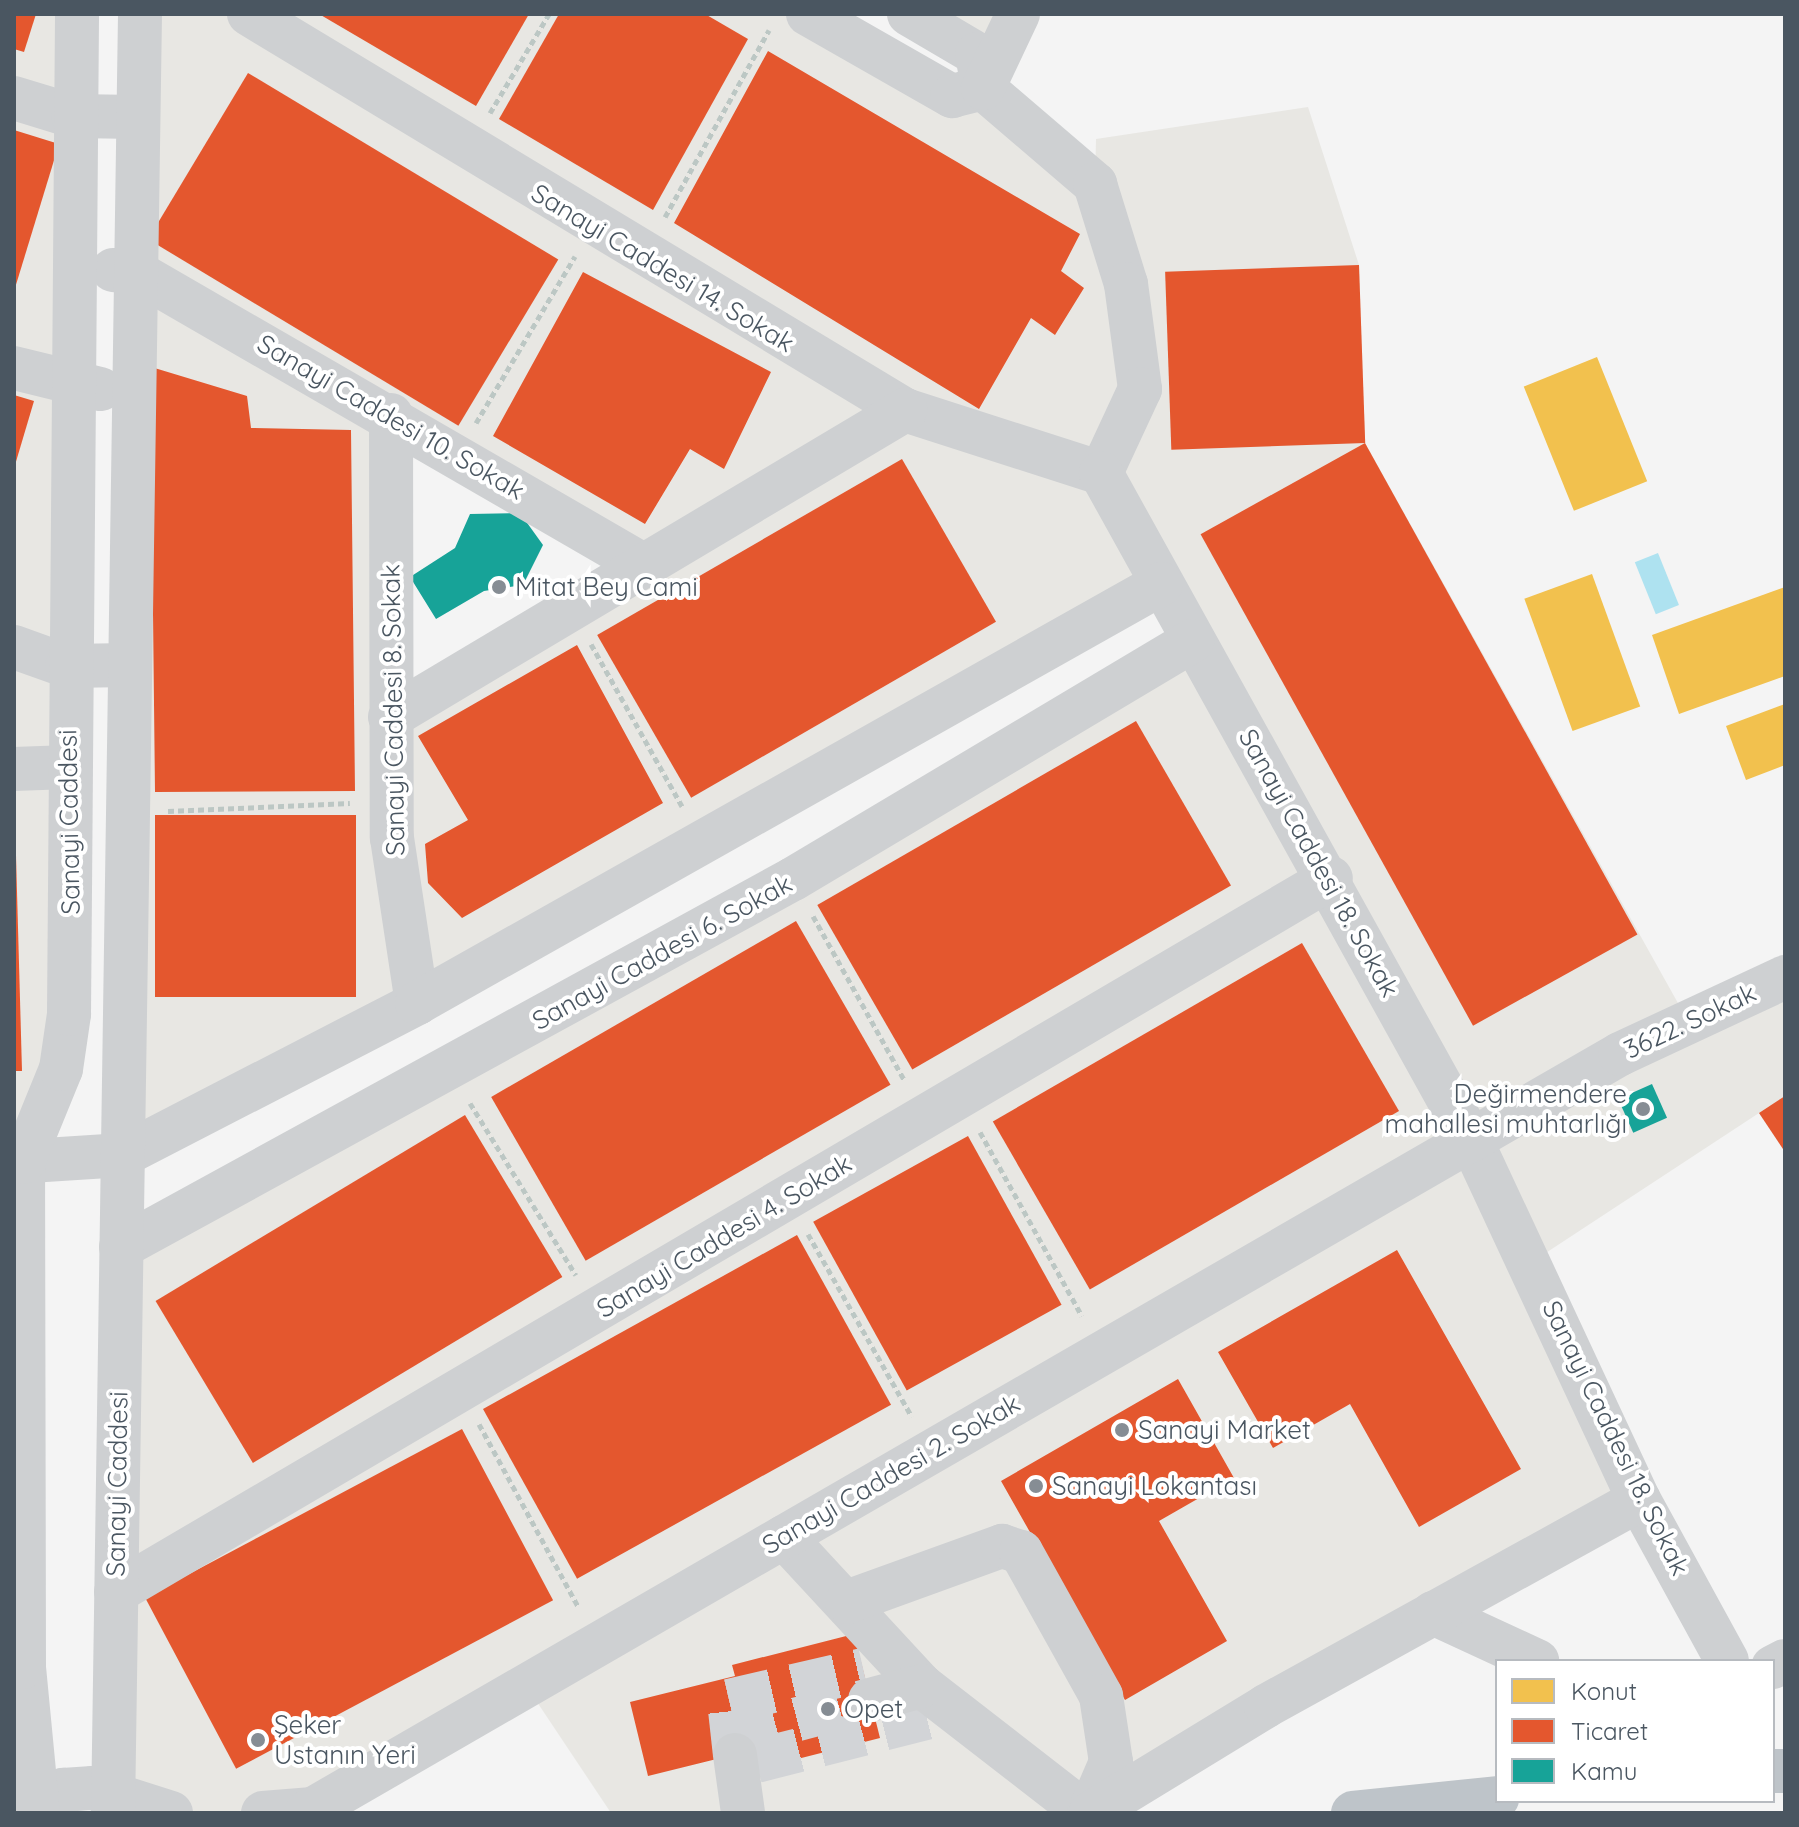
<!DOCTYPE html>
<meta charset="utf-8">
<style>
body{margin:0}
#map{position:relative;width:1799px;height:1827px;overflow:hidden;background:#f4f4f4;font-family:Quicksand,sans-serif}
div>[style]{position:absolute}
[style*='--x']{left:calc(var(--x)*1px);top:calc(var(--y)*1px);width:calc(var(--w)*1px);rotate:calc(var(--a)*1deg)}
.commercial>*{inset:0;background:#e8e7e3}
.water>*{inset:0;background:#aee2f0;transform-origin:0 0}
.homes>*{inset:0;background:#f2c14e;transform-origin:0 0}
.shops>*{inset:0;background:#e4572e;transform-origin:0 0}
.public>*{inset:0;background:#17a398;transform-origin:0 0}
.minor-tunnel>*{height:44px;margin-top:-22px;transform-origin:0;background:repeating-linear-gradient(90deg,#d2d4d7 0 44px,transparent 0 66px)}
.path>*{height:5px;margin-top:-2.5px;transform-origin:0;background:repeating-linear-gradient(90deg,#bcc7c4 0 6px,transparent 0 10px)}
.minor>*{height:44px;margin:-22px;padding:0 22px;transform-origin:22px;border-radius:22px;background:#ced0d2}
.highway>*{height:44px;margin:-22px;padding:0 22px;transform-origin:22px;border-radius:22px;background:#bec4c9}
.dots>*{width:22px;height:22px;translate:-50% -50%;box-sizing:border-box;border:4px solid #fff;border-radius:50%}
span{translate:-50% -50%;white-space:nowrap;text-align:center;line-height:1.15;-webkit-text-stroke:8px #fff;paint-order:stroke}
.street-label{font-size:26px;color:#4a5661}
.poi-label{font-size:26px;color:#4a5661}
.left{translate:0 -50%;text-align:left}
.right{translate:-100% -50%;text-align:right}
.frame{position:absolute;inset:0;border:16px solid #4a5661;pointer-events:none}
.legend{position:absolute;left:1495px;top:1659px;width:280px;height:144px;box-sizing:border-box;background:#fff;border:2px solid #b7bbc0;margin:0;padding:10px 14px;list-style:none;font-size:24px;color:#4a5661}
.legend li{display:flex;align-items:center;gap:16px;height:40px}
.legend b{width:40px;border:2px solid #b7bbc0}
</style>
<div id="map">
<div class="commercial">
<div style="clip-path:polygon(14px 14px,77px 14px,69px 1014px,23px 1162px,38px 1813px,14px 1813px)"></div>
<div style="clip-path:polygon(evenodd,140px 14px,808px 14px,983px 88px,909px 14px,1018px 14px,983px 88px,1095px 183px,1096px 139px,1308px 107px,1359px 265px,1365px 443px,1688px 1021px,1785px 977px,1785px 1152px,1759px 1113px,1532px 1262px,1639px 1500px,1091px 1813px,611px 1813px,525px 1684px,263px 1813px,171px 1813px,113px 1798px,121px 1247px,1193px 641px,1161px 585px,123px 1155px,140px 14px,392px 416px,643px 565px,390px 716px,392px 416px)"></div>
</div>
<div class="water">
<div style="left:1658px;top:553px;width:56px;height:25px;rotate:68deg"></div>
</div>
<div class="homes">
<div style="left:1597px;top:357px;width:134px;height:79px;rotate:68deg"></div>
<div style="left:1592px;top:574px;width:141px;height:72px;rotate:70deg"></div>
<div style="clip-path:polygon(1785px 587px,1785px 676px,1679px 714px,1652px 635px)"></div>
<div style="clip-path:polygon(1785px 704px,1785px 765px,1746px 780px,1726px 726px)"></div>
</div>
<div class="shops">
<div style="clip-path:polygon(14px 14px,36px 14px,24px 52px,14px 49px)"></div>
<div style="clip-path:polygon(319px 14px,529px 14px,476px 106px)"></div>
<div style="clip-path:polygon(559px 14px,705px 14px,748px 39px,653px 210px,499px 119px)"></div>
<div style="clip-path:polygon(768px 51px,1080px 234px,1061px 271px,1084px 288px,1055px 335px,1031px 318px,979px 409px,674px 223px)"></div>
<div style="left:248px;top:73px;width:362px;height:194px;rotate:31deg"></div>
<div style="clip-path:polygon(14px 130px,59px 144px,15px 288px,14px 288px)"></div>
<div style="left:1359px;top:265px;width:178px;height:194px;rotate:88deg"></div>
<div style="clip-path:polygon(583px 272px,771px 372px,724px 469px,690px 449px,645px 524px,493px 436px)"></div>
<div style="clip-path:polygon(138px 363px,247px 396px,251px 428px,351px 430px,355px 791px,155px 792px,151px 433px)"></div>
<div style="clip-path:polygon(14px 395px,34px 401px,15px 465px,14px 465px)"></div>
<div style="left:1365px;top:443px;width:562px;height:188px;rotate:61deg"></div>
<div style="left:902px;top:459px;width:188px;height:352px;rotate:60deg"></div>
<div style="clip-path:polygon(577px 645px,663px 803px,462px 918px,428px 883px,425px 844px,468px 820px,418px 736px)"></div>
<div style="left:1136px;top:721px;width:190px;height:368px;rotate:60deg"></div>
<div style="clip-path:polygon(14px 784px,22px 1071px,14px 1071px)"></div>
<div style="left:356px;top:815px;width:182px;height:201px;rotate:90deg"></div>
<div style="left:796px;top:921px;width:189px;height:352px;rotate:60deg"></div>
<div style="left:1302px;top:943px;width:194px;height:357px;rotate:60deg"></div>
<div style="clip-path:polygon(1785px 1096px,1785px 1152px,1759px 1113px)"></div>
<div style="left:465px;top:1115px;width:189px;height:361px;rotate:59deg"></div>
<div style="left:968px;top:1136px;width:193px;height:177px;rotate:61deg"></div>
<div style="left:797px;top:1235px;width:194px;height:359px;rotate:61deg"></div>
<div style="clip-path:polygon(1397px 1250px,1521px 1469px,1419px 1527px,1350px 1404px,1273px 1448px,1218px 1352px)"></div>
<div style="clip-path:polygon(1178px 1379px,1234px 1478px,1159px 1521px,1227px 1641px,1125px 1700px,1001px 1481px)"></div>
<div style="left:462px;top:1429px;width:194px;height:359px;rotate:62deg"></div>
<div style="clip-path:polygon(854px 1634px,880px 1738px,758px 1769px,753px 1750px,648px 1776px,630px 1702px,735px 1676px,732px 1665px)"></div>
</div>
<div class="public">
<div style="clip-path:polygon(520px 513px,543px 545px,523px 585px,484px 591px,436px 619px,410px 577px,455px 548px,470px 514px)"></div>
<div style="left:1652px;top:1084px;width:37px;height:37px;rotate:66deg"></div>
</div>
<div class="minor-tunnel">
<div style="--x:733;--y:1736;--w:142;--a:-14.7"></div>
<div style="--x:735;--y:1755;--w:54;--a:-96.3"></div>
<div style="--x:729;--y:1701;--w:138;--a:-13"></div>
<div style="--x:756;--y:1761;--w:204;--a:-14.2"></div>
</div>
<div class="path">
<div style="--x:490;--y:113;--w:115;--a:-59.2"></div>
<div style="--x:665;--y:217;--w:214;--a:-60.9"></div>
<div style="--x:476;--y:423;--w:194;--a:-59.3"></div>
<div style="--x:591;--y:644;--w:186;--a:60.7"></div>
<div style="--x:168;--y:811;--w:182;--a:-2.5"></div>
<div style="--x:813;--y:916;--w:189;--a:60.9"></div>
<div style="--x:470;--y:1103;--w:202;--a:58.4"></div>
<div style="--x:980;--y:1132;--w:210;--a:61"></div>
<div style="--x:808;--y:1234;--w:210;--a:60.4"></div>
<div style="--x:479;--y:1424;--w:209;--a:61.5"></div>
</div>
<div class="minor">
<div style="--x:249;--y:14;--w:766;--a:31.12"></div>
<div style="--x:905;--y:410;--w:206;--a:17.8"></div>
<div style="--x:808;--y:14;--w:166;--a:29.7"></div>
<div style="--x:952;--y:96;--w:32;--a:-14"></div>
<div style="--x:909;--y:14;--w:79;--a:30.5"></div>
<div style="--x:977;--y:54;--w:35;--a:80"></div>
<div style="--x:983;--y:88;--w:148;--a:40.6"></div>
<div style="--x:1095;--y:184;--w:105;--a:72.8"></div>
<div style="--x:1126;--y:284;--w:106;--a:82.4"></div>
<div style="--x:1140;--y:389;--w:93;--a:114.9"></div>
<div style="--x:1101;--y:473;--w:763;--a:60.98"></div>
<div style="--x:1471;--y:1140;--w:397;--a:65"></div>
<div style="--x:1639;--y:1500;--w:183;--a:61.3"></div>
<div style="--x:983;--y:88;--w:82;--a:-64.7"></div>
<div style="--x:14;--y:98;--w:62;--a:17"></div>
<div style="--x:73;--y:116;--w:65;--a:0.9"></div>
<div style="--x:113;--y:270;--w:23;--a:5"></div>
<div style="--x:136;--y:272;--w:586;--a:30.02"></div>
<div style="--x:14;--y:368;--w:89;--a:13.7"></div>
<div style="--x:391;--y:415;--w:423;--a:89.9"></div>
<div style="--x:392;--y:838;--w:167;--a:81.4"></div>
<div style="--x:14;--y:647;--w:56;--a:19.7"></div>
<div style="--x:67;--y:666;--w:63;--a:-0.9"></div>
<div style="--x:390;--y:717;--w:600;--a:-30.8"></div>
<div style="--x:14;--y:769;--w:55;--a:-2.1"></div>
<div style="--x:14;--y:1162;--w:109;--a:-3.7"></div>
<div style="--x:123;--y:1155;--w:331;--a:-27.3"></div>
<div style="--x:417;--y:1003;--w:854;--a:-29.39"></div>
<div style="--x:121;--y:1247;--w:766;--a:-28.71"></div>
<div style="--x:793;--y:879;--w:465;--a:-30.8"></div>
<div style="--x:784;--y:1537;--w:203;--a:47.2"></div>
<div style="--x:922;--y:1686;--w:207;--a:37.8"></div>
<div style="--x:116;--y:1592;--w:1409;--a:-30.44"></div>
<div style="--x:847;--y:1602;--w:165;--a:-19.9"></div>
<div style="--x:1002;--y:1546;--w:20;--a:18"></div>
<div style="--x:1021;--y:1552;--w:165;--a:60.9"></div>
<div style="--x:1101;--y:1696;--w:67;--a:81.4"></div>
<div style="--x:1111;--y:1762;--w:56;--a:113.3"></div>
<div style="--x:1433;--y:1613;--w:115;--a:24.8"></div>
<div style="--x:1773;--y:1667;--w:13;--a:-27"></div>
<div style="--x:870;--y:1700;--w:54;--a:-15.1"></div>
<div style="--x:735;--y:1755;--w:59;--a:82.1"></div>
<div style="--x:38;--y:1811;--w:33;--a:-40"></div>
<div style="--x:63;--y:1790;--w:30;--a:-4"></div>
<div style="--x:93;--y:1788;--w:82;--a:17.8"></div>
<div style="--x:38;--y:1813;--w:147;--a:-95.5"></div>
<div style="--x:24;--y:1667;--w:505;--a:-90.11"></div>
<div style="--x:23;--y:1162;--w:100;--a:-67.8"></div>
<div style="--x:61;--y:1069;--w:56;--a:-81.7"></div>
<div style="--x:69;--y:1014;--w:1000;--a:-89.54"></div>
<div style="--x:113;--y:1813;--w:1799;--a:-89.14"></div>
<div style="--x:263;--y:1813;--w:50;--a:-4.6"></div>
<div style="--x:306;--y:1813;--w:1517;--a:-30.01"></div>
<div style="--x:1620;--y:1054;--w:182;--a:-25"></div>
<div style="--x:1091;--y:1813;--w:205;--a:-31.4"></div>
<div style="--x:1266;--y:1706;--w:426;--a:-28.9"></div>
</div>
<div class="highway">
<div style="--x:1773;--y:1771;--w:12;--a:0"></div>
<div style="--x:1353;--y:1813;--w:145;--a:-5.9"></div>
</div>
<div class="dots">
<div style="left:499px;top:587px;background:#868d94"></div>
<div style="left:1643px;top:1109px;background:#868d94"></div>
<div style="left:1122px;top:1430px;background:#868d94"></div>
<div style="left:1036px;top:1486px;background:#868d94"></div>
<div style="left:828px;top:1709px;background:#868d94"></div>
<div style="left:258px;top:1740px;background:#868d94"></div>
</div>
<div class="street-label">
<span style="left:663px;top:268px;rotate:31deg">Sanayi Caddesi 14. Sokak</span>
<span style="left:391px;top:417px;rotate:30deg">Sanayi Caddesi 10. Sokak</span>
<span style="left:393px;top:710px;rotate:-91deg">Sanayi Caddesi 8. Sokak</span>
<span style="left:69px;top:822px;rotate:-91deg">Sanayi Caddesi</span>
<span style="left:1319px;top:863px;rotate:61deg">Sanayi Caddesi 18. Sokak</span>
<span style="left:662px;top:952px;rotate:-29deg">Sanayi Caddesi 6. Sokak</span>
<span style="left:1690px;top:1021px;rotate:-25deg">3622. Sokak</span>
<span style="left:724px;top:1236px;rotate:-31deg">Sanayi Caddesi 4. Sokak</span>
<span style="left:1616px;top:1438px;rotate:64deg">Sanayi Caddesi 18. Sokak</span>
<span style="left:891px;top:1474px;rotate:-30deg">Sanayi Caddesi 2. Sokak</span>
<span style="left:117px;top:1484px;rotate:-89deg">Sanayi Caddesi</span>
</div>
<div class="poi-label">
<span class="left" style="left:515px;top:587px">Mitat Bey Cami</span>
<span class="right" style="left:1627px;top:1109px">Değirmendere<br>mahallesi muhtarlığı</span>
<span class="left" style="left:1138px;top:1430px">Sanayi Market</span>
<span class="left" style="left:1052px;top:1486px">Sanayi Lokantası</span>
<span class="left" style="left:844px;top:1709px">Opet</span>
<span class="left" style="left:274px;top:1740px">Şeker<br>Ustanın Yeri</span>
</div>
<div class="frame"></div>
<ul class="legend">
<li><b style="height:22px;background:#f2c14e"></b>Konut</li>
<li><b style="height:22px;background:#e4572e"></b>Ticaret</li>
<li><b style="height:22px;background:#17a398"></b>Kamu</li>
</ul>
</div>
